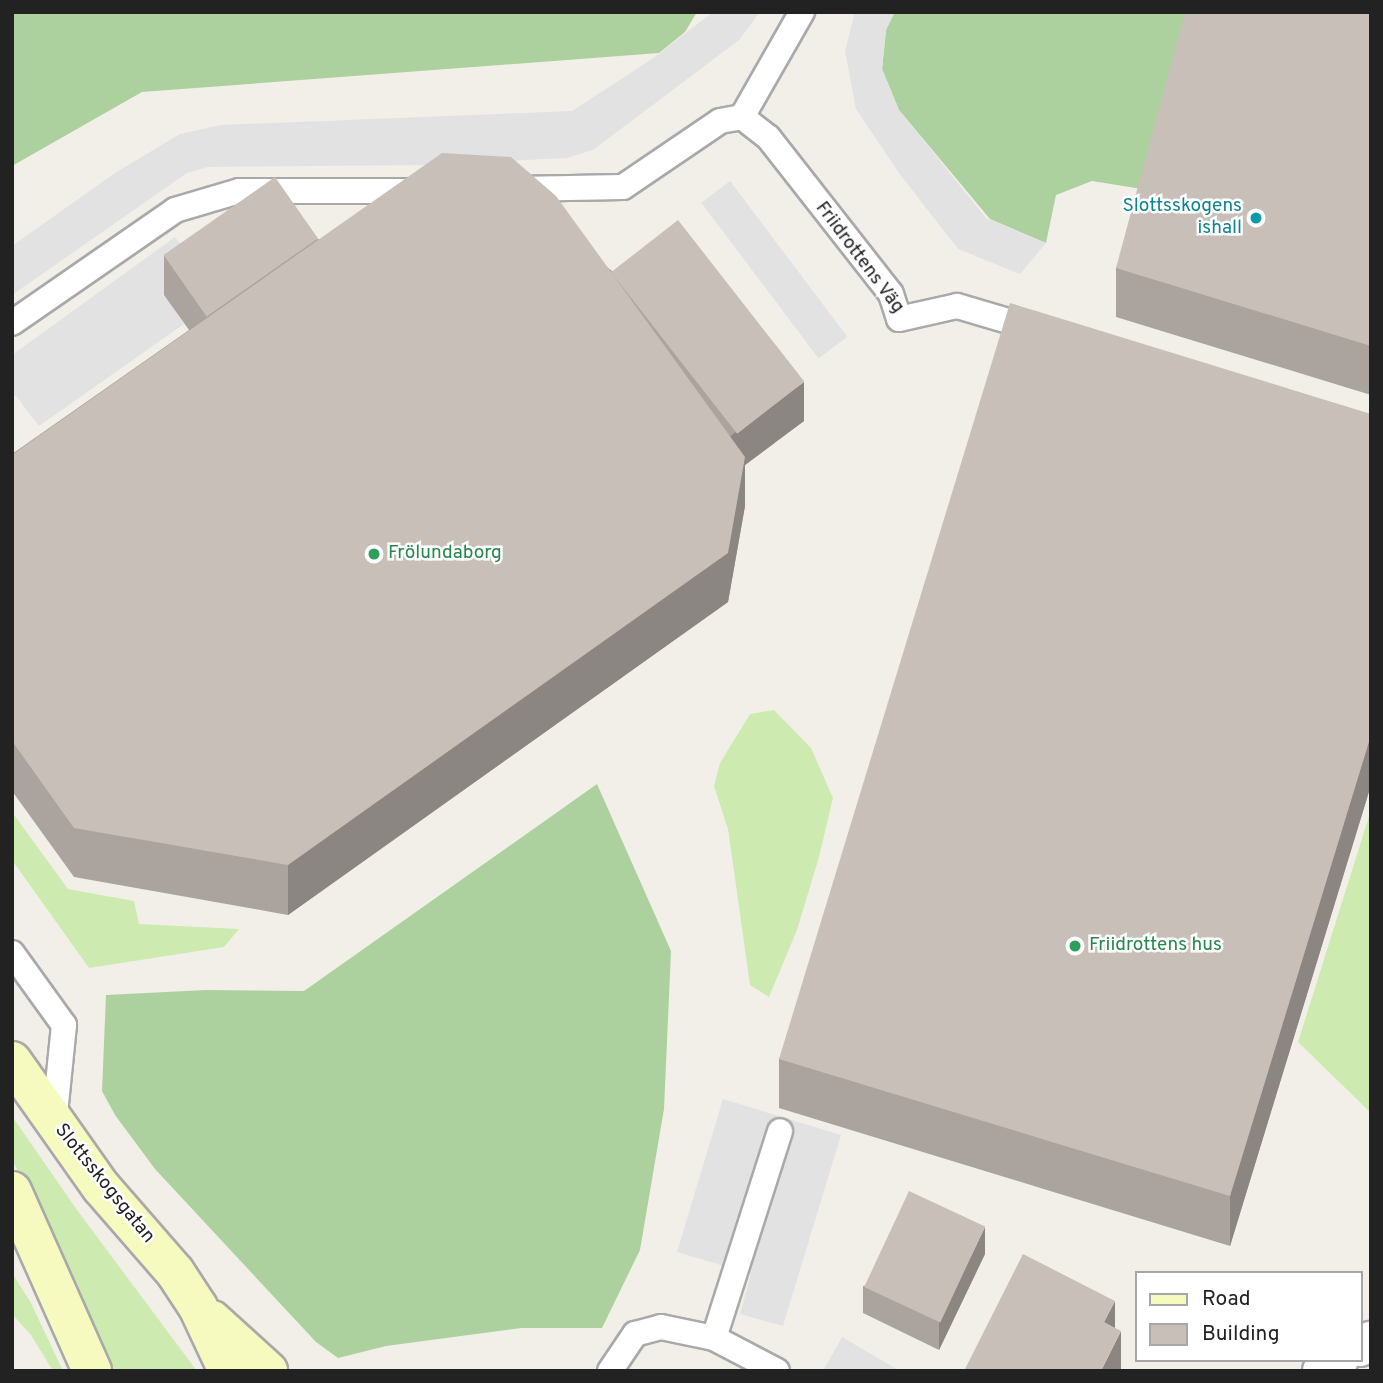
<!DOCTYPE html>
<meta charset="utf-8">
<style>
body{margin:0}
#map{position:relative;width:1383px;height:1383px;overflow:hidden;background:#f2efe9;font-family:Overpass,sans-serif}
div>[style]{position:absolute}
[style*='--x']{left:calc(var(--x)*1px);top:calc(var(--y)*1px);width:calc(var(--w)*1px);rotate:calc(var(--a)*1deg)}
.grass>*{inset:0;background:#cdebb0}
.forest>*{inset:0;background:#add19e}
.parking>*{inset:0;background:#e2e2e2;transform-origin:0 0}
.roads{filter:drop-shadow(2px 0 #a9a9a9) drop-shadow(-2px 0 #a9a9a9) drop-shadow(0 2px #a9a9a9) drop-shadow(0 -2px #a9a9a9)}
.lane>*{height:24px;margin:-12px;padding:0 12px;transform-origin:12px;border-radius:12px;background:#fff}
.street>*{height:38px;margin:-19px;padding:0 19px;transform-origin:19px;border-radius:19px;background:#fff}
.secondary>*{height:38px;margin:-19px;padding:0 19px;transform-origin:19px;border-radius:19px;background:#f7fabf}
.wall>*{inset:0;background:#aba49e}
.shaded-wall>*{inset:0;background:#8b8681}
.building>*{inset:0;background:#c7bfb8;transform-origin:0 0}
.dots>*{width:19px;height:19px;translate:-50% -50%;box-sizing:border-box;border:4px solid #fff;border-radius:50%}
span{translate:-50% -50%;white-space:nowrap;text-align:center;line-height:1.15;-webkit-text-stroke:5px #fff;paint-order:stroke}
.culture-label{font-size:19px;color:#0d838f}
.right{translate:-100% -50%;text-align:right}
.street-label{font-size:19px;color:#222}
.leisure-label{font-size:19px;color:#27864d}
.left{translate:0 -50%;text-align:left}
.frame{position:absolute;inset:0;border:14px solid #222;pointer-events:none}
.legend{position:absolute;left:1135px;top:1271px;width:228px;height:91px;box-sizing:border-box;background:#fff;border:2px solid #a7a7a7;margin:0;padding:9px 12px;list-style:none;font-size:21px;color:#222}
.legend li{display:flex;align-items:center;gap:14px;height:35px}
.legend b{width:35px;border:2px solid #a7a7a7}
</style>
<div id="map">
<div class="grass">
<div style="clip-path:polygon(774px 710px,811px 748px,833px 798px,819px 857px,797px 930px,769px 997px,750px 985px,728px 829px,714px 786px,720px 763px,750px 714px)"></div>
<div style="clip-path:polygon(1371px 810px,1371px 1113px,1298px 1042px)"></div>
<div style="clip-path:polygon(12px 812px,68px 889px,134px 901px,139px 924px,239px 929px,224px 947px,89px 968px,12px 860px)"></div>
<div style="clip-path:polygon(12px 1116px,77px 1210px,197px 1371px,111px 1371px,12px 1159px)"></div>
<div style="clip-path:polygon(12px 1273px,31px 1303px,63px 1371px,53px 1371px,31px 1335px,12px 1314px)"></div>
</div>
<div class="forest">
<div style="clip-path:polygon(12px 12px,697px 12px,685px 32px,659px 53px,142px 92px,12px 166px)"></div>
<div style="clip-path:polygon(894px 12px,1199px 12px,1148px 190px,1092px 181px,1056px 195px,1046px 243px,990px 219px,899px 110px,882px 69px,886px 30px)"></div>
<div style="clip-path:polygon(597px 784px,671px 951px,664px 1109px,640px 1250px,602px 1328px,522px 1328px,386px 1346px,338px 1358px,316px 1342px,155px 1169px,115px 1115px,102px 1091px,106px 995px,206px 990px,304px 991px)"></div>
</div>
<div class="parking">
<div style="clip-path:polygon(713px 12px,760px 12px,739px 40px,593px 150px,567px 158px,427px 165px,208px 167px,187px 173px,12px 295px,12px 246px,115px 173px,180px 134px,221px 125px,572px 111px,652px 59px)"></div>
<div style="clip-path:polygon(855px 12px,895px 12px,886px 30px,882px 69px,899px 110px,986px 218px,1046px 243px,1020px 274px,958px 249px,899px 173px,856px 109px,845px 51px)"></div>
<div style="left:730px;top:181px;width:195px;height:36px;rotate:53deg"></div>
<div style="clip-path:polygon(175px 237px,200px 269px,165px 295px,184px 324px,39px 426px,16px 396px,12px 397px,12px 355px)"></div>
<div style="clip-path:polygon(723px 1099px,841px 1135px,783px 1326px,740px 1314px,751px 1274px,677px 1252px)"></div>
<div style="clip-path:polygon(842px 1337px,900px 1371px,823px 1371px)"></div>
</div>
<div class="roads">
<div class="lane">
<div style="--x:742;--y:117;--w:33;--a:38"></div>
<div style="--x:768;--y:137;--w:199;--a:51.9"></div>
<div style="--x:891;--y:294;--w:26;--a:72"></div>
<div style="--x:899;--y:319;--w:59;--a:-12.6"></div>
<div style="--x:957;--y:306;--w:81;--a:16.4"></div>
<div style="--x:742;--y:117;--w:121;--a:-60.3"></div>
<div style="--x:516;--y:189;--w:107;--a:-1.1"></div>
<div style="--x:623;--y:187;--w:117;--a:-34.2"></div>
<div style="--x:720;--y:121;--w:22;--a:-10"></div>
<div style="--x:12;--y:323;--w:198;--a:-34.7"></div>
<div style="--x:175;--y:210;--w:67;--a:-16.5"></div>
<div style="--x:239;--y:191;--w:181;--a:0"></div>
<div style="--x:12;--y:953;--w:89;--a:54.2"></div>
<div style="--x:64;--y:1025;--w:100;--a:95.8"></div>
<div style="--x:714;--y:1338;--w:217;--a:-72.3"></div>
<div style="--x:610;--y:1371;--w:45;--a:-56"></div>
<div style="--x:635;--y:1334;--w:27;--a:-15"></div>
<div style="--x:661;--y:1327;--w:54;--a:11.7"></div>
<div style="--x:714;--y:1338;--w:71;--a:27.6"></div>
</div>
<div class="street">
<div style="--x:1360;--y:1347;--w:13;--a:-29"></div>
<div style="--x:1322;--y:1371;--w:20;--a:-33"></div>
</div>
<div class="secondary">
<div style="--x:12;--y:1061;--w:154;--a:54.8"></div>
<div style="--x:101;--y:1187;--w:113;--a:49"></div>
<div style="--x:175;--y:1272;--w:42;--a:56.7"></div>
<div style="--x:198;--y:1307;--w:71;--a:64.9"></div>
<div style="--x:12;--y:1191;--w:197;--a:66"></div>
<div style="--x:212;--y:1320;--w:76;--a:42.3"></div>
</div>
</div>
<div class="wall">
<div style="clip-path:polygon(1371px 12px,1371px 395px,1116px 317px,1116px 268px)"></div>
<div style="clip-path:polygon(318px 239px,607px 267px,804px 421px,745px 465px,745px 506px,728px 602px,288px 915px,74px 877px,12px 791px,12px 454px,189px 330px,164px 295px,164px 255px)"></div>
<div style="clip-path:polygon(1371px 414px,1371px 785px,1230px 1246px,779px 1108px,779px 1059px)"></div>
<div style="clip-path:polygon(985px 1254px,939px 1350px,863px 1313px,863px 1286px)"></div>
</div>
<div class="shaded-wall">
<div style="clip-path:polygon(804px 382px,804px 421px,745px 465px,745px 506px,728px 602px,288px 915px,288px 865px,725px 440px)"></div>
<div style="clip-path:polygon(1371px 735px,1371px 785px,1230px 1246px,1230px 1196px)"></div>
<div style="clip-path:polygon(985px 1227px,985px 1254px,939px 1350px,939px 1322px)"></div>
<div style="clip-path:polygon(1115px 1301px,1115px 1340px,1104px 1322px)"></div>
<div style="clip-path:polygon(1121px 1331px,1121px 1371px,1101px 1371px)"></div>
</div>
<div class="building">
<div style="clip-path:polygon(1185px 12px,1371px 12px,1371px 346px,1116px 268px)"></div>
<div style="clip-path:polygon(442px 153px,511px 157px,556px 196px,745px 457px,728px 553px,288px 865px,74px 828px,12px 741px,12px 455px)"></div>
<div style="left:275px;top:177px;width:75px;height:136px;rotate:55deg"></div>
<div style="left:678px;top:220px;width:205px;height:85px;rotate:52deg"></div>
<div style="clip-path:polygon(1010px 303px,1371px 414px,1371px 735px,1230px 1196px,779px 1059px)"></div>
<div style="left:909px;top:1191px;width:84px;height:106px;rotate:25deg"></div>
<div style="clip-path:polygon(1023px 1254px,1115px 1301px,1104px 1322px,1121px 1331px,1101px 1371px,964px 1371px)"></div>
</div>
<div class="dots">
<div style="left:1256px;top:218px;background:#0f9aa8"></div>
<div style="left:374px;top:554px;background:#2e9e5b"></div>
<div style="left:1075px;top:946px;background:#2e9e5b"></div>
</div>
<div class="culture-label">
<span class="right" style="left:1242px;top:218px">Slottsskogens<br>ishall</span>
</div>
<div class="street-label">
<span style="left:859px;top:258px;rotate:53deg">Friidrottens Väg</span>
<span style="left:104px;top:1184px;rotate:51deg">Slottsskogsgatan</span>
</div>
<div class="leisure-label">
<span class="left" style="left:388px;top:554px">Frölundaborg</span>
<span class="left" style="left:1089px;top:946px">Friidrottens hus</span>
</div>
<div class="frame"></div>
<ul class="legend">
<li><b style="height:9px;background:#f7fabf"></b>Road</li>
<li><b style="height:19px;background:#c7bfb8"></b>Building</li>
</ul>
</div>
